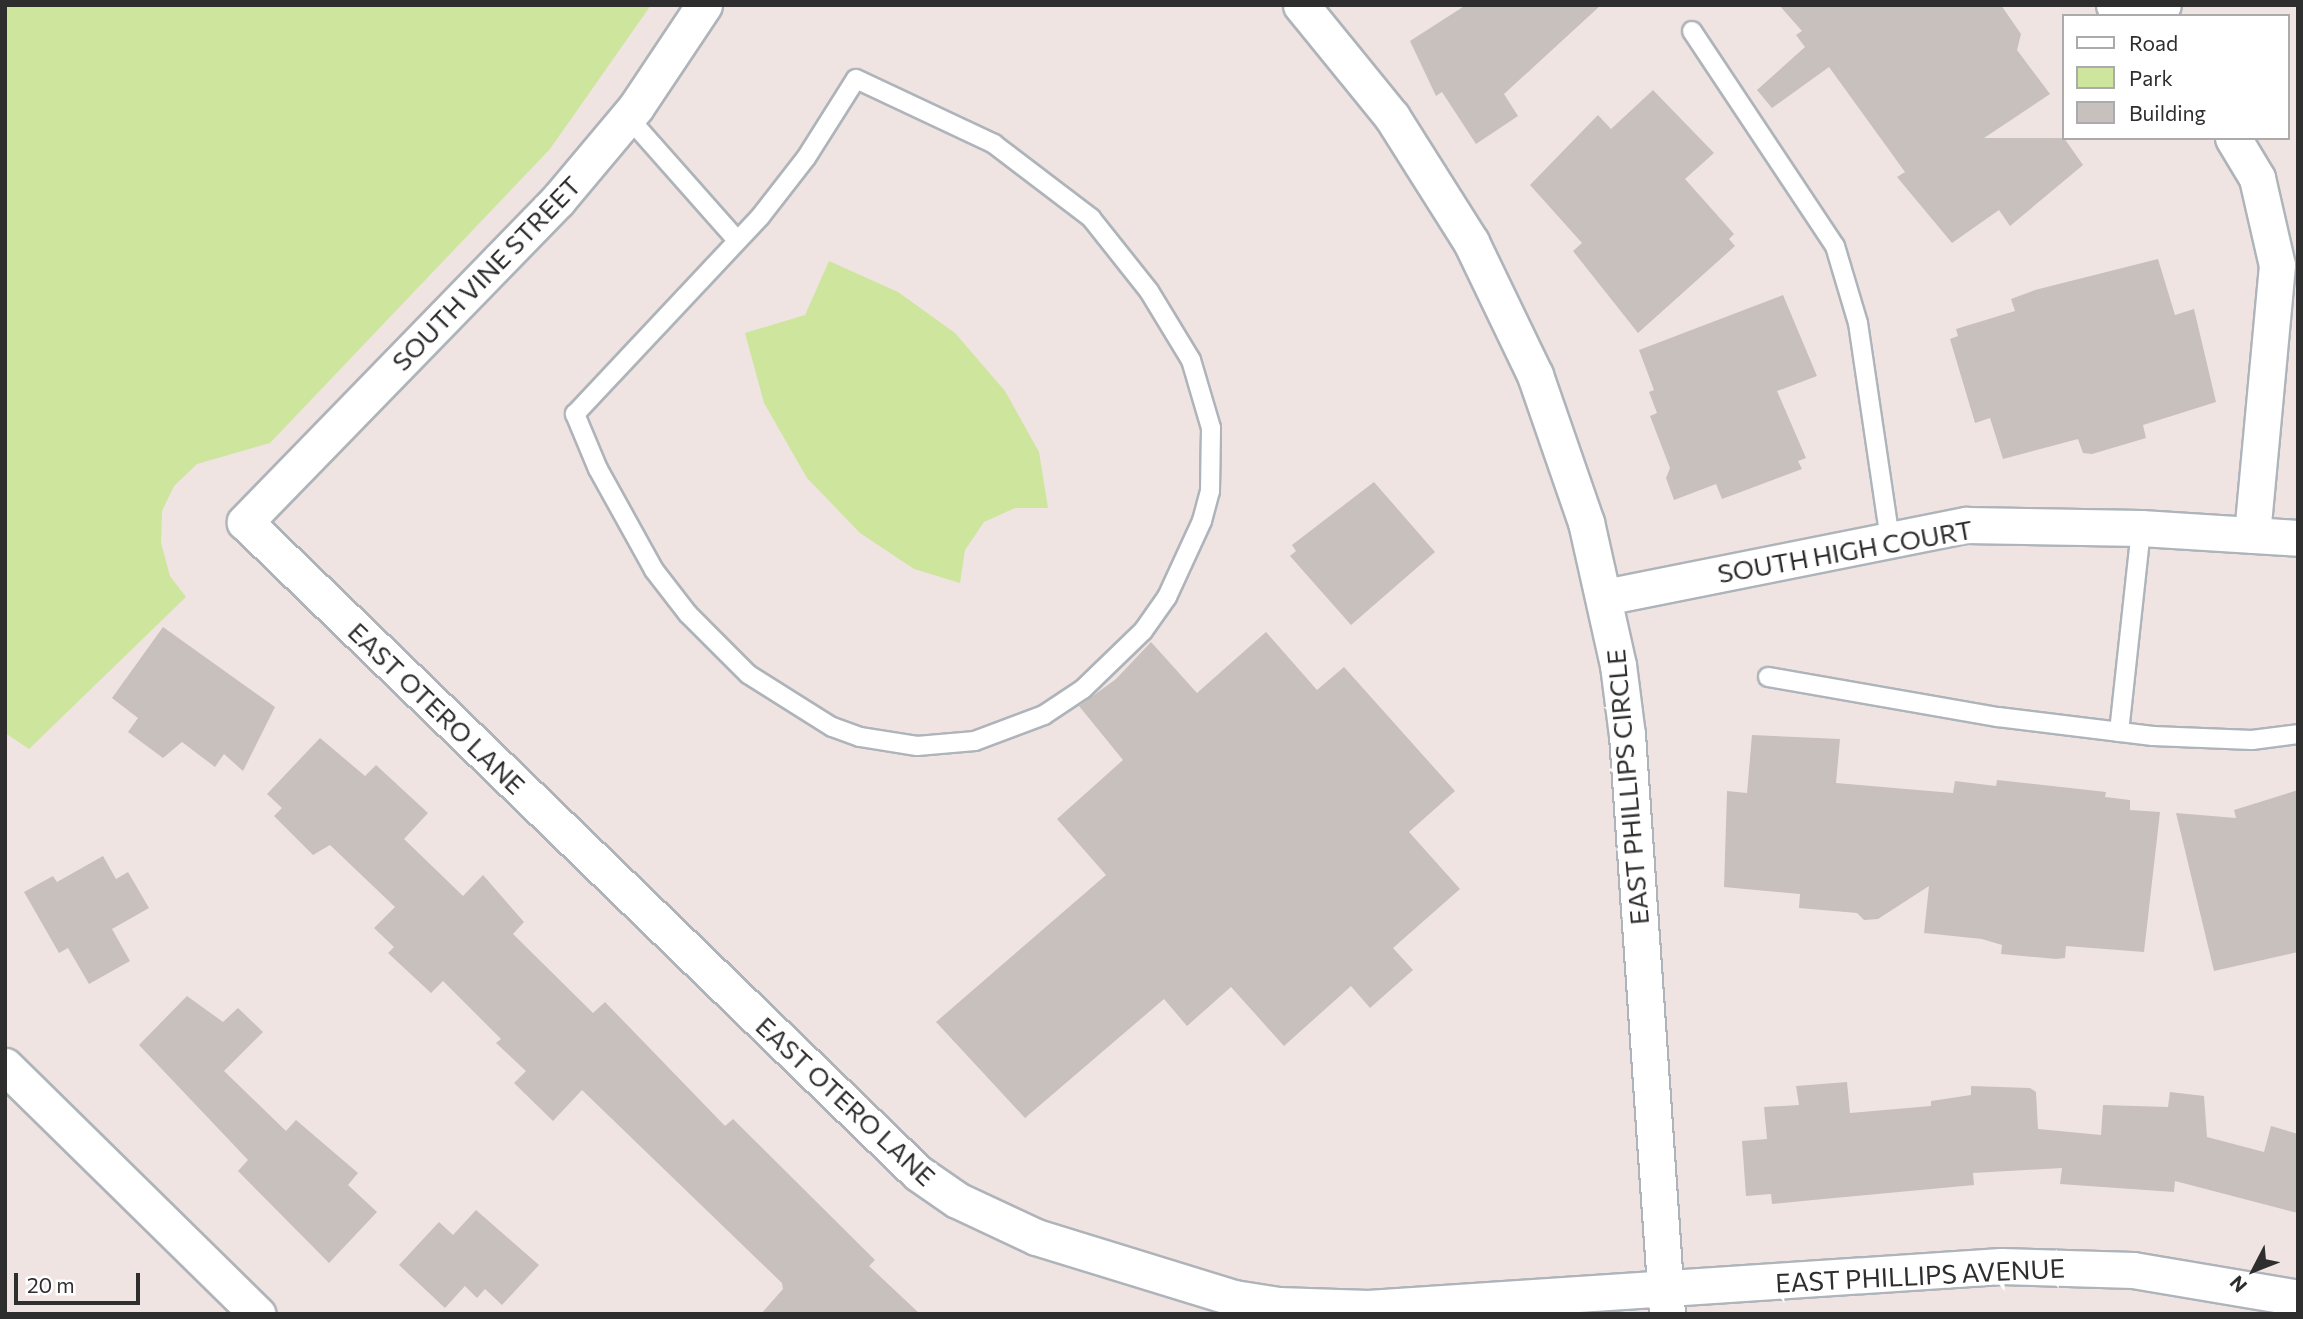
<!DOCTYPE html>
<style>
body{margin:0}
#map{position:relative;width:2303px;height:1319px;overflow:hidden;background:#efe4e1;font-family:Commissioner,sans-serif}
div>[style]{position:absolute}
[style*='--x']{left:calc(var(--x)*1px);top:calc(var(--y)*1px);width:calc(var(--w)*1px);rotate:calc(var(--a)*1deg)}
.green>*{inset:0;background:#cde59d}
.building>*{inset:0;background:#c8c0bc}
.roads{filter:drop-shadow(2px 0 #aeb4ba) drop-shadow(-2px 0 #aeb4ba) drop-shadow(0 2px #aeb4ba) drop-shadow(0 -2px #aeb4ba)}
.lane>*{height:18px;margin:-9px;padding:0 9px;transform-origin:9px;border-radius:9px;background:#fff}
.street>*{height:35px;margin:-17.5px;padding:0 17.5px;transform-origin:17.5px;border-radius:17.5px;background:#fff}
span{translate:-50% -50%;white-space:nowrap;text-align:center;line-height:1.15;-webkit-text-stroke:7px #fff;paint-order:stroke}
.street-label{font-size:26px;color:#2e2e2e}
.frame{position:absolute;inset:0;border:7px solid #2e2e2e;pointer-events:none}
.legend{position:absolute;left:2062px;top:14px;width:228px;height:126px;box-sizing:border-box;background:#fff;border:2px solid #ababab;margin:0;padding:9px 12px;list-style:none;font-size:21px;color:#2e2e2e}
.legend li{display:flex;align-items:center;gap:14px;height:35px}
.legend b{width:35px;border:2px solid #ababab}
.north{position:absolute;left:2219px;top:1235px;width:70px;height:70px;-webkit-text-stroke:5px #fff;paint-order:stroke;rotate:228deg;font-size:19px;font-weight:700;line-height:28px;text-align:center;color:#2e2e2e}
.north::after{content:'';display:block;margin:auto;width:24px;height:32px;background:#2e2e2e;clip-path:polygon(50% 0,100% 100%,50% 72%,0 100%)}
.scale{position:absolute;left:14px;top:1273px;width:126px;height:32px;box-sizing:border-box;border:4px solid #2e2e2e;border-top:0;padding-left:9px;font-size:21px;line-height:24px;white-space:nowrap;color:#2e2e2e;-webkit-text-stroke:5px #fff;paint-order:stroke}
</style>
<div id="map">
<div class="green">
<div style="clip-path:polygon(5px 5px,651px 5px,550px 149px,270px 443px,197px 464px,174px 486px,162px 511px,161px 543px,170px 576px,186px 597px,29px 749px,5px 733px)"></div>
<div style="clip-path:polygon(829px 261px,898px 292px,955px 333px,1005px 391px,1039px 452px,1048px 508px,1015px 508px,984px 522px,965px 550px,960px 583px,914px 569px,860px 533px,807px 478px,764px 403px,745px 333px,805px 315px)"></div>
</div>
<div class="building">
<div style="clip-path:polygon(1466px 5px,1601px 5px,1504px 94px,1518px 116px,1476px 144px,1442px 92px,1436px 96px,1410px 41px)"></div>
<div style="clip-path:polygon(1779px 5px,2001px 5px,2021px 34px,2017px 50px,2050px 94px,1984px 138px,2064px 138px,2083px 165px,2010px 226px,1999px 210px,1952px 243px,1897px 177px,1905px 172px,1829px 67px,1772px 108px,1757px 90px,1805px 47px,1796px 35px,1802px 31px)"></div>
<div style="clip-path:polygon(1653px 90px,1714px 153px,1685px 179px,1734px 234px,1729px 239px,1735px 246px,1638px 333px,1573px 251px,1582px 243px,1530px 185px,1598px 115px,1611px 129px)"></div>
<div style="clip-path:polygon(2158px 259px,2175px 315px,2194px 309px,2216px 402px,2143px 425px,2146px 438px,2092px 454px,2083px 453px,2078px 439px,2003px 459px,1990px 418px,1975px 423px,1950px 339px,1958px 336px,1956px 329px,2015px 311px,2011px 299px,2035px 290px)"></div>
<div style="clip-path:polygon(1783px 295px,1817px 376px,1777px 391px,1806px 458px,1798px 461px,1802px 469px,1722px 499px,1716px 484px,1674px 500px,1666px 478px,1670px 468px,1650px 416px,1657px 413px,1649px 392px,1654px 390px,1639px 350px)"></div>
<div style="clip-path:polygon(1374px 482px,1435px 552px,1351px 625px,1290px 556px,1296px 551px,1292px 545px)"></div>
<div style="clip-path:polygon(163px 627px,275px 707px,243px 771px,224px 754px,215px 767px,182px 742px,163px 758px,128px 732px,138px 718px,112px 698px)"></div>
<div style="clip-path:polygon(1266px 632px,1317px 690px,1344px 667px,1455px 791px,1409px 832px,1460px 889px,1393px 948px,1413px 970px,1370px 1008px,1351px 986px,1284px 1046px,1231px 987px,1187px 1026px,1164px 999px,1025px 1118px,936px 1022px,1106px 875px,1057px 819px,1123px 760px,1079px 706px,1116px 679px,1151px 642px,1197px 693px)"></div>
<div style="clip-path:polygon(1752px 735px,1840px 739px,1836px 783px,1953px 793px,1955px 781px,1996px 786px,1997px 780px,2106px 792px,2105px 797px,2130px 800px,2130px 810px,2160px 812px,2144px 952px,2066px 946px,2065px 958px,2056px 959px,2001px 954px,2002px 945px,1982px 939px,1924px 933px,1929px 886px,1878px 919px,1864px 920px,1857px 913px,1799px 908px,1800px 894px,1724px 887px,1727px 791px,1747px 793px)"></div>
<div style="clip-path:polygon(320px 738px,365px 776px,376px 765px,428px 813px,404px 839px,463px 896px,483px 875px,524px 922px,513px 934px,593px 1013px,605px 1002px,725px 1126px,733px 1119px,875px 1260px,869px 1266px,920px 1314px,761px 1314px,783px 1289px,782px 1283px,582px 1090px,553px 1121px,514px 1083px,526px 1071px,496px 1043px,501px 1039px,443px 981px,431px 993px,388px 953px,394px 947px,374px 928px,395px 907px,330px 845px,313px 855px,274px 816px,282px 808px,267px 794px)"></div>
<div style="clip-path:polygon(2298px 790px,2298px 952px,2214px 971px,2176px 813px,2236px 818px,2234px 810px)"></div>
<div style="clip-path:polygon(103px 856px,116px 879px,128px 872px,149px 908px,112px 929px,130px 961px,89px 984px,68px 948px,59px 953px,24px 892px,53px 876px,57px 882px)"></div>
<div style="clip-path:polygon(187px 996px,223px 1022px,238px 1008px,263px 1032px,224px 1071px,286px 1131px,296px 1120px,358px 1173px,348px 1185px,377px 1212px,329px 1263px,238px 1171px,248px 1160px,139px 1045px)"></div>
<div style="clip-path:polygon(1847px 1082px,1850px 1113px,1931px 1106px,1931px 1101px,1971px 1095px,1971px 1086px,2030px 1088px,2036px 1092px,2038px 1129px,2101px 1135px,2103px 1105px,2168px 1107px,2170px 1092px,2204px 1096px,2207px 1137px,2264px 1152px,2271px 1126px,2298px 1134px,2298px 1213px,2175px 1181px,2174px 1192px,2060px 1184px,2062px 1168px,1973px 1173px,1974px 1185px,1813px 1200px,1772px 1204px,1771px 1194px,1746px 1196px,1742px 1141px,1767px 1139px,1764px 1107px,1799px 1105px,1796px 1086px)"></div>
<div style="clip-path:polygon(476px 1210px,539px 1265px,502px 1305px,485px 1289px,477px 1298px,465px 1286px,445px 1308px,399px 1265px,439px 1222px,453px 1235px)"></div>
</div>
<div class="roads">
<div class="lane">
<div style="--x:1692;--y:31;--w:258;--a:56.4"></div>
<div style="--x:1835;--y:246;--w:80;--a:73.4"></div>
<div style="--x:1858;--y:323;--w:220;--a:81.6"></div>
<div style="--x:856;--y:79;--w:153;--a:25.2"></div>
<div style="--x:994;--y:144;--w:122;--a:37.3"></div>
<div style="--x:1091;--y:218;--w:93;--a:51.5"></div>
<div style="--x:1149;--y:291;--w:81;--a:58.7"></div>
<div style="--x:1191;--y:360;--w:71;--a:73.6"></div>
<div style="--x:1211;--y:428;--w:63;--a:90.9"></div>
<div style="--x:1210;--y:491;--w:31;--a:105"></div>
<div style="--x:1202;--y:521;--w:84;--a:114.7"></div>
<div style="--x:1167;--y:597;--w:42;--a:125.2"></div>
<div style="--x:1143;--y:631;--w:83;--a:136"></div>
<div style="--x:1083;--y:689;--w:47;--a:146.3"></div>
<div style="--x:1044;--y:715;--w:74;--a:159.4"></div>
<div style="--x:975;--y:741;--w:58;--a:175.1"></div>
<div style="--x:917;--y:746;--w:58;--a:-171"></div>
<div style="--x:860;--y:737;--w:30;--a:-160"></div>
<div style="--x:832;--y:727;--w:99;--a:-147.8"></div>
<div style="--x:748;--y:674;--w:85;--a:-135"></div>
<div style="--x:688;--y:614;--w:56;--a:-127.7"></div>
<div style="--x:654;--y:570;--w:115;--a:-119"></div>
<div style="--x:598;--y:469;--w:60;--a:-112.7"></div>
<div style="--x:575;--y:414;--w:270;--a:-46.8"></div>
<div style="--x:760;--y:217;--w:75;--a:-52.1"></div>
<div style="--x:806;--y:158;--w:93;--a:-57.7"></div>
<div style="--x:628;--y:117;--w:164;--a:48.5"></div>
<div style="--x:1768;--y:677;--w:233;--a:9.9"></div>
<div style="--x:1998;--y:717;--w:156;--a:7"></div>
<div style="--x:2153;--y:736;--w:99;--a:2.3"></div>
<div style="--x:2252;--y:740;--w:46;--a:-7.4"></div>
<div style="--x:2119;--y:732;--w:205;--a:-83.8"></div>
</div>
<div class="street">
<div style="--x:704;--y:5;--w:123;--a:123.7"></div>
<div style="--x:636;--y:107;--w:123;--a:130"></div>
<div style="--x:557;--y:201;--w:448;--a:134.2"></div>
<div style="--x:245;--y:522;--w:936;--a:44.05"></div>
<div style="--x:918;--y:1173;--w:47;--a:34.7"></div>
<div style="--x:957;--y:1200;--w:87;--a:25.1"></div>
<div style="--x:1036;--y:1237;--w:207;--a:17.1"></div>
<div style="--x:1234;--y:1298;--w:45;--a:9"></div>
<div style="--x:1278;--y:1305;--w:90;--a:1.9"></div>
<div style="--x:1368;--y:1308;--w:634;--a:-3.8"></div>
<div style="--x:2001;--y:1266;--w:132;--a:1.7"></div>
<div style="--x:2133;--y:1270;--w:167;--a:9.6"></div>
<div style="--x:1301;--y:5;--w:144;--a:50.9"></div>
<div style="--x:1392;--y:117;--w:148;--a:57.7"></div>
<div style="--x:1471;--y:242;--w:148;--a:64.3"></div>
<div style="--x:1535;--y:375;--w:156;--a:70.9"></div>
<div style="--x:1586;--y:522;--w:147;--a:77.4"></div>
<div style="--x:1618;--y:665;--w:71;--a:82.7"></div>
<div style="--x:1627;--y:735;--w:580;--a:86.05"></div>
<div style="--x:2114;--y:5;--w:14;--a:51"></div>
<div style="--x:2151;--y:16;--w:16;--a:-43"></div>
<div style="--x:2233;--y:138;--w:47;--a:59"></div>
<div style="--x:2257;--y:178;--w:89;--a:77.1"></div>
<div style="--x:2277;--y:265;--w:271;--a:95.3"></div>
<div style="--x:1605;--y:597;--w:368;--a:-11.3"></div>
<div style="--x:1966;--y:525;--w:175;--a:1"></div>
<div style="--x:2141;--y:528;--w:157;--a:3.6"></div>
<div style="--x:5;--y:1066;--w:354;--a:44.5"></div>
</div>
</div>
<div class="street-label">
<span style="left:486px;top:273px;rotate:-46deg">SOUTH VINE STREET</span>
<span style="left:1845px;top:551px;rotate:-10deg">SOUTH HIGH COURT</span>
<span style="left:437px;top:708px;rotate:44deg">EAST OTERO LANE</span>
<span style="left:1627px;top:787px;rotate:-95deg">EAST PHILLIPS CIRCLE</span>
<span style="left:846px;top:1101px;rotate:43deg">EAST OTERO LANE</span>
<span style="left:1920px;top:1275px;rotate:-3deg">EAST PHILLIPS AVENUE</span>
</div>
<div class="frame"></div>
<ul class="legend">
<li><b style="height:9px;background:#fff"></b>Road</li>
<li><b style="height:19px;background:#cde59d"></b>Park</li>
<li><b style="height:19px;background:#c8c0bc"></b>Building</li>
</ul>
<div class="north">N</div>
<div class="scale">20 m</div>
</div>
